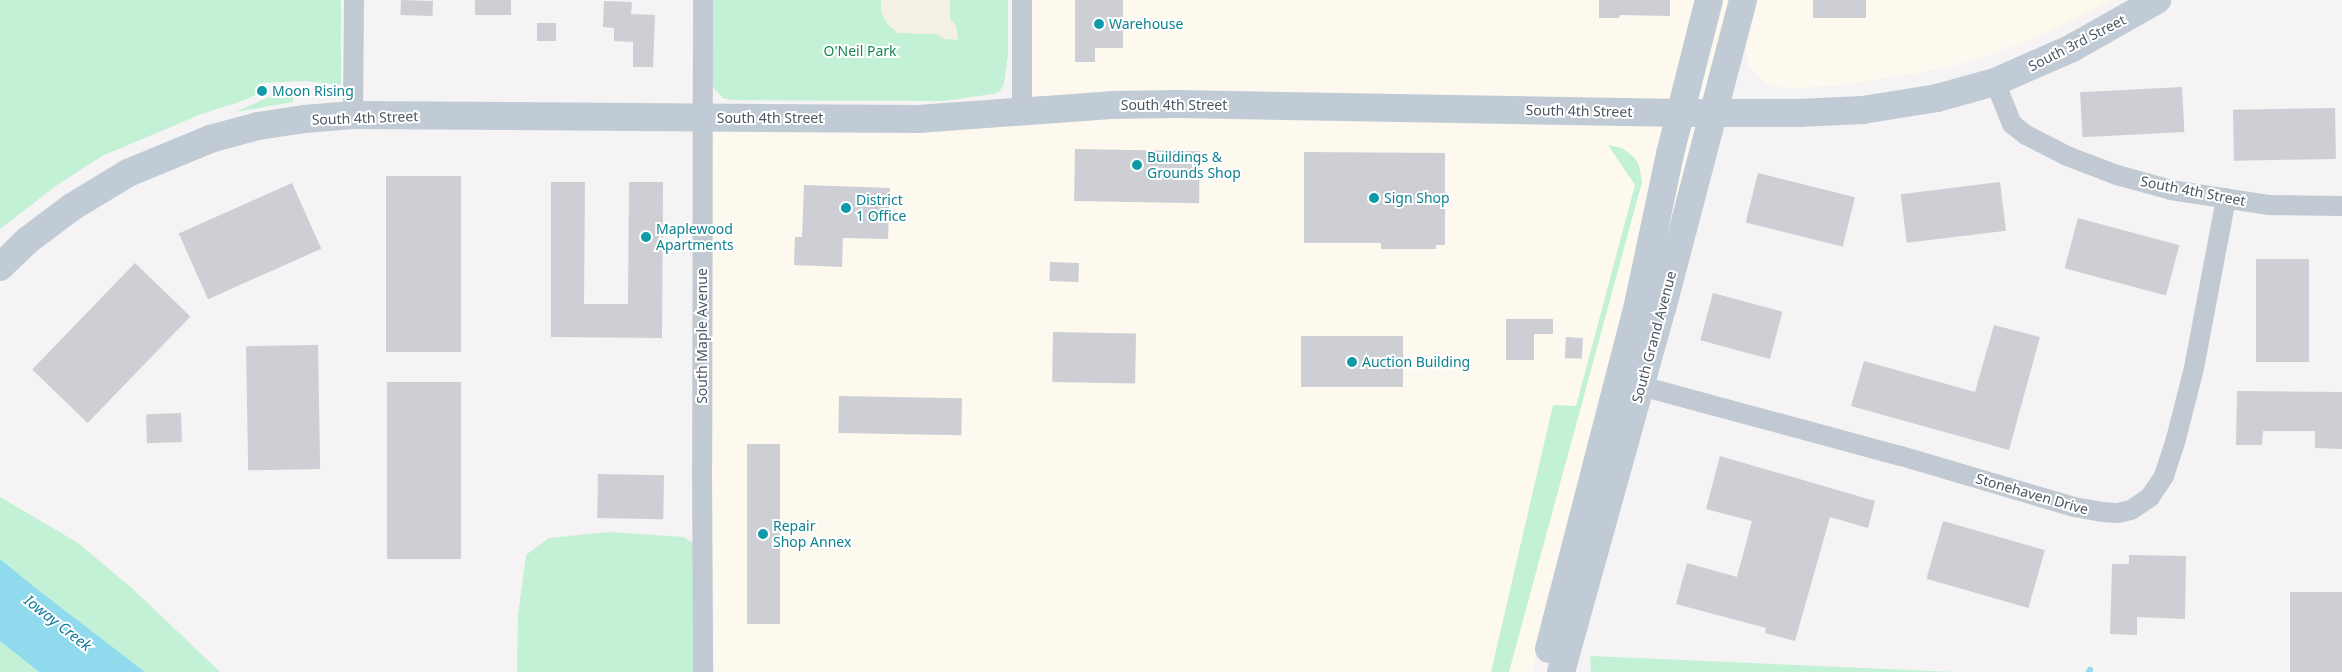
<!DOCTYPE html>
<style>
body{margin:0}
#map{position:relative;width:2342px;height:672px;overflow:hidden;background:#f5f3f3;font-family:"Noto Sans",sans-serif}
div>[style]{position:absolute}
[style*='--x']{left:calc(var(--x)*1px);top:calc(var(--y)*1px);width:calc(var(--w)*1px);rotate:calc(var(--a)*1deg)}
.commercial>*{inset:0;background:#fdf9ef}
.green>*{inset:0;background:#c3f1d5}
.sand>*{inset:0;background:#f5f0e5}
.water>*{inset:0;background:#90daee}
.stream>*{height:5.5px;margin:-2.75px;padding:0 2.75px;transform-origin:2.75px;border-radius:2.75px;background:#90daee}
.building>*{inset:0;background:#cdcfd5;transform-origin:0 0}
.street>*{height:20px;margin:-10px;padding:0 10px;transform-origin:10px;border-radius:10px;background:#c1cad2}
.secondary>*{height:28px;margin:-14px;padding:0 14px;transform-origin:14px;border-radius:14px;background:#c1cbd6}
.dots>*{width:14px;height:14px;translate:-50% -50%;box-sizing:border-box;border:2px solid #fff;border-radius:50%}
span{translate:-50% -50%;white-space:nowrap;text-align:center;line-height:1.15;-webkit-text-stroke:4px #fff;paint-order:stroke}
.culture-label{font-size:14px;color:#0d838f}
.left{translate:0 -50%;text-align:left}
.street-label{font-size:14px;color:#4a5661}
.park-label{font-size:14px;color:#17864f}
.water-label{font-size:15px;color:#0c7c9b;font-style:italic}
</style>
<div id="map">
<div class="commercial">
<div style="clip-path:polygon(1022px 0,1731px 0,1713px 113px,1565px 547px,1532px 672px,715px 672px,703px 117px,1022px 110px)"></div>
<div style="clip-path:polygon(1755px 0,2113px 0,2051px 31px,1999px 52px,1947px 68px,1843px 85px,1799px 88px,1780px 87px,1764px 82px,1749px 66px,1746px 47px)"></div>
</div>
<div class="green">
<div style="clip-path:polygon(0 0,341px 0,341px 85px,305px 81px,259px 83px,260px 93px,245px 100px,199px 115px,102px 156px,57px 185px,0 229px)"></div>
<div style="clip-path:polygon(711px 0,1008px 0,1008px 55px,1004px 84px,999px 92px,993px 94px,943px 101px,731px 100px,723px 98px,712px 86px)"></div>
<div style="clip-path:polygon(296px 89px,297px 94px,293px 96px,293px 102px,236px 112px,264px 99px)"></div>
<div style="clip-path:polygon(1608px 145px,1622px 148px,1634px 157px,1639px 165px,1642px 182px,1509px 672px,1491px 672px,1553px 405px,1576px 406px,1635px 185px)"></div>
<div style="clip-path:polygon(0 497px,78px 543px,135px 591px,220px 672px,145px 672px,37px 589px,0 559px)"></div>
<div style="clip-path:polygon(609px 532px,684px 537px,694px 544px,701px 672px,517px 672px,518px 615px,526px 555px,549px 538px)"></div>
<div style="clip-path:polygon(0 641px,39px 672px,0 672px)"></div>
<div style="clip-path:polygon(1590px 656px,1954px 672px,1591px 672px)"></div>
</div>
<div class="sand">
<div style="clip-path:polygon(881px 0,950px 0,950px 20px,956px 25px,958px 40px,944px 39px,936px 34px,898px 33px,888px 25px,881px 12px)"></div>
</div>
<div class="water">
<div style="clip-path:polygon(0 559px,37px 589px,145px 672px,39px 672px,0 641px)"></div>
</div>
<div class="stream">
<div style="--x:2089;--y:672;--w:2;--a:-63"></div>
</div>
<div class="building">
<div style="left:401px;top:0;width:32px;height:15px;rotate:2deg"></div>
<div style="left:475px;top:0;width:36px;height:15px"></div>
<div style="clip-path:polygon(1075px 0,1123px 0,1123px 48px,1095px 48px,1095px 62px,1075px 62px)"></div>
<div style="clip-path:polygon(1599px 0,1670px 0,1670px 16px,1620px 15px,1619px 18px,1599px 18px)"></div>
<div style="left:1813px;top:0;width:53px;height:18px"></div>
<div style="clip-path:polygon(604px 1px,632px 2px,631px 14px,655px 15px,653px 67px,633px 67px,633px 42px,614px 41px,614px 28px,603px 27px)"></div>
<div style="left:537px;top:23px;width:19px;height:18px"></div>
<div style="left:2182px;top:87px;width:45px;height:102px;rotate:87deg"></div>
<div style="left:2335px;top:108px;width:51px;height:102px;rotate:89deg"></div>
<div style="left:1075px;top:149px;width:125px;height:52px;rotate:1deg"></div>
<div style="clip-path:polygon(1304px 152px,1445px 153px,1445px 245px,1436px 245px,1436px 249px,1381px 249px,1381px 243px,1304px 243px)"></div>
<div style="left:1758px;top:173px;width:100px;height:51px;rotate:14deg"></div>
<div style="left:386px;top:176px;width:75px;height:176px"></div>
<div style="clip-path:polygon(551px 182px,585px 182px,584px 304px,628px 304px,629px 182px,663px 182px,662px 338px,551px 337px)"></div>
<div style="left:2000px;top:182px;width:49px;height:100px;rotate:83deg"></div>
<div style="left:292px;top:183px;width:72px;height:124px;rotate:66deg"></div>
<div style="clip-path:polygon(804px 185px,890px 188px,888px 239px,843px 238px,842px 267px,794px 265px,795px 237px,802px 237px)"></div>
<div style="left:2078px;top:218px;width:105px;height:52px;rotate:15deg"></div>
<div style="left:2256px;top:259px;width:53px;height:103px"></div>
<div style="left:1050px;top:262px;width:29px;height:19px;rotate:2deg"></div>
<div style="left:135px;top:263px;width:77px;height:148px;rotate:44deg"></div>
<div style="left:1713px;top:293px;width:72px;height:49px;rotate:15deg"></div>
<div style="clip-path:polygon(1506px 319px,1553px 319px,1553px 334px,1534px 334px,1534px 360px,1506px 360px)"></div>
<div style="clip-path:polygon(1994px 325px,2040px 337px,2009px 450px,1851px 406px,1864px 361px,1975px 392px)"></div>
<div style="left:1053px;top:332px;width:83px;height:50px;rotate:1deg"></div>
<div style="left:1301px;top:336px;width:102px;height:51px"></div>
<div style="left:1566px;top:337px;width:17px;height:21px;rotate:3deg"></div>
<div style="left:318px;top:345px;width:124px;height:72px;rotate:89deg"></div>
<div style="left:387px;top:382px;width:74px;height:177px"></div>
<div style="clip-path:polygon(2237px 391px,2342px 392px,2342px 449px,2315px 448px,2315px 431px,2263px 431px,2262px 445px,2236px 445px)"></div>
<div style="left:839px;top:396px;width:123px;height:37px;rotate:1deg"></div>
<div style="left:181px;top:413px;width:29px;height:35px;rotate:88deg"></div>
<div style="left:747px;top:444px;width:33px;height:180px"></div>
<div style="clip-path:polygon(1720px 456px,1875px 501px,1868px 528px,1830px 517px,1795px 641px,1765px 633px,1766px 628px,1676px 604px,1687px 563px,1737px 577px,1752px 521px,1706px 509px)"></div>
<div style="left:598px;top:474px;width:66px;height:44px;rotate:1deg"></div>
<div style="left:1943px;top:521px;width:106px;height:60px;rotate:16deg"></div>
<div style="clip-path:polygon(2129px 555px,2186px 556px,2185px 619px,2137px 617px,2137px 635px,2110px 634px,2112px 564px,2129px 564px)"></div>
<div style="left:2290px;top:592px;width:52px;height:80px"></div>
</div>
<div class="street">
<div style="--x:703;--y:0;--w:467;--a:90.1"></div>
<div style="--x:702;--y:467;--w:205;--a:89.7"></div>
<div style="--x:1022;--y:0;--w:110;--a:90"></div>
<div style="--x:1995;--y:82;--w:45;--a:68"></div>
<div style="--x:2012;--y:124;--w:18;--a:38"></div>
<div style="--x:2026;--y:135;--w:46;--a:27.1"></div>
<div style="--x:2067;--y:156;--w:53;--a:20.8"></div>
<div style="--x:2117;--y:175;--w:56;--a:15.5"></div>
<div style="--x:2171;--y:190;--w:98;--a:8.8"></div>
<div style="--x:2268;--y:205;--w:74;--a:0.8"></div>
<div style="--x:353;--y:115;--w:115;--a:-89.5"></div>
<div style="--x:1641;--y:386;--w:269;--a:15.1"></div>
<div style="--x:1901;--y:456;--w:180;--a:16.4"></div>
<div style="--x:2074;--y:507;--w:28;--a:10"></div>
<div style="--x:2102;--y:512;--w:16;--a:4"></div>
<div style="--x:2118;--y:513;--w:13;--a:-13"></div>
<div style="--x:2131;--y:510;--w:23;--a:-34"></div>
<div style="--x:2150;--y:497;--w:25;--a:-56"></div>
<div style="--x:2164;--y:476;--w:39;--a:-72"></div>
<div style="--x:2176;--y:439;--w:73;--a:-75.8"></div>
<div style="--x:2194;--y:368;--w:173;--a:-79.3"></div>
</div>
<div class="secondary">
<div style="--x:0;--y:267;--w:39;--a:-44"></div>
<div style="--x:28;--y:240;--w:55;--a:-36.9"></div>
<div style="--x:72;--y:207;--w:66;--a:-31.3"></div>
<div style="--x:128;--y:173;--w:89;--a:-22.5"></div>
<div style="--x:210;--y:139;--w:50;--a:-15.2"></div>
<div style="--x:258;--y:126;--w:48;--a:-8.5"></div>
<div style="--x:305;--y:119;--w:48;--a:-4.8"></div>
<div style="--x:353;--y:115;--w:565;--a:0.41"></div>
<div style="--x:918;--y:119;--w:194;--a:-4.1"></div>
<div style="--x:1111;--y:105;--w:67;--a:-0.9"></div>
<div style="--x:1178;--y:104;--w:503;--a:1.03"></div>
<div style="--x:1681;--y:113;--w:117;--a:0"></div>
<div style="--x:1798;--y:113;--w:65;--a:-2.6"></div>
<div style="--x:1863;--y:110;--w:75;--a:-9.2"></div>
<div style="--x:1937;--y:98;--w:60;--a:-15.4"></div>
<div style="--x:1995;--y:82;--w:84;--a:-23.8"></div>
<div style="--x:2072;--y:48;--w:98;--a:-29.5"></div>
<div style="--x:1549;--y:649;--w:360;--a:-75.5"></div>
<div style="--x:1639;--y:300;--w:149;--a:-78"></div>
<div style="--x:1670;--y:154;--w:159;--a:-75.8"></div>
<div style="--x:1561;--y:672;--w:377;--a:-74.5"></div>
<div style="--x:1662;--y:309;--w:319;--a:-75.3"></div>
</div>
<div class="dots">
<div style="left:1099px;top:24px;background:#0f9aa8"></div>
<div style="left:262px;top:91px;background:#0f9aa8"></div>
<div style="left:1137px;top:165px;background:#0f9aa8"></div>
<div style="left:1374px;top:198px;background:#0f9aa8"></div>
<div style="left:846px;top:208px;background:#0f9aa8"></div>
<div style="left:646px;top:237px;background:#0f9aa8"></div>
<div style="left:1352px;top:362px;background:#0f9aa8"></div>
<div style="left:763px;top:534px;background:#0f9aa8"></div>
</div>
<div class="culture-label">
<span class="left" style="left:1109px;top:24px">Warehouse</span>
<span class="left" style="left:272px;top:91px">Moon Rising</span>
<span class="left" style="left:1147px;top:165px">Buildings &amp;<br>Grounds Shop</span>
<span class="left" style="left:1384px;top:198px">Sign Shop</span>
<span class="left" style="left:856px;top:208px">District<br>1 Office</span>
<span class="left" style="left:656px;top:237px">Maplewood<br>Apartments</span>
<span class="left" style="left:1362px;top:362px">Auction Building</span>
<span class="left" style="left:773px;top:534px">Repair<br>Shop Annex</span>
</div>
<div class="street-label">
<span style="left:2077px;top:43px;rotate:-27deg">South 3rd Street</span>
<span style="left:1174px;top:105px">South 4th Street</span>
<span style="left:1579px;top:111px;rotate:1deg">South 4th Street</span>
<span style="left:365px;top:118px;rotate:-2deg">South 4th Street</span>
<span style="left:770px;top:118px">South 4th Street</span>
<span style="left:2193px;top:191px;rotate:11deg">South 4th Street</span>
<span style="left:702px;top:336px;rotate:-90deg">South Maple Avenue</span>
<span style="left:1654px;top:337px;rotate:-75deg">South Grand Avenue</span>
<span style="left:2032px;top:494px;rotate:16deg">Stonehaven Drive</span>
</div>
<div class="park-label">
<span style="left:860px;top:51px">O'Neil Park</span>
</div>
<div class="water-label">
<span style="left:58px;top:623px;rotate:38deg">Ioway Creek</span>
</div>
</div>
